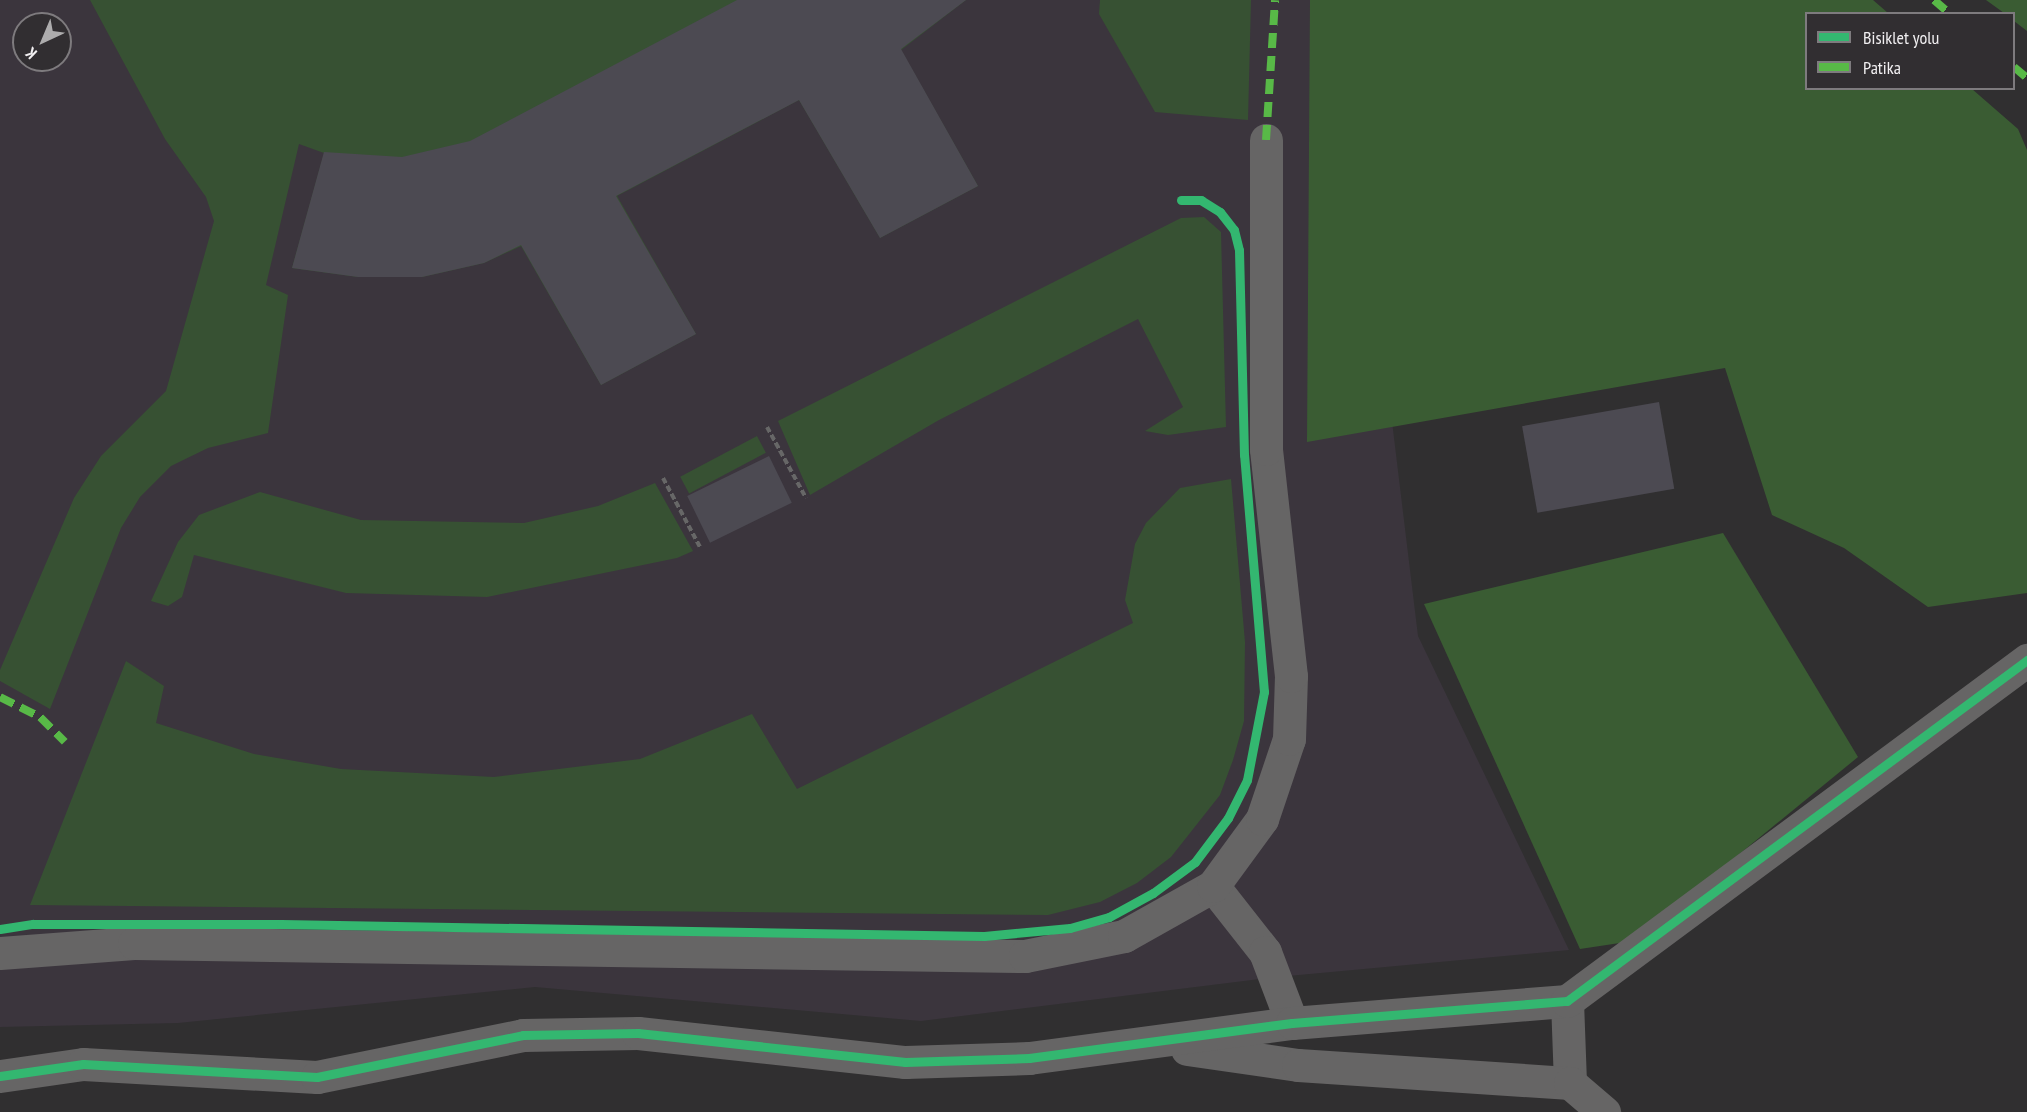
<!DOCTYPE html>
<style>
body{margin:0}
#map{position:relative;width:2027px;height:1112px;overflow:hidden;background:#302f30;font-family:"PT Sans Narrow",sans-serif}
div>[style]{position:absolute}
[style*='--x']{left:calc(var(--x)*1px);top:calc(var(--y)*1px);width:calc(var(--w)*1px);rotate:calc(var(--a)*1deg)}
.built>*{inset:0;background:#3b353d}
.green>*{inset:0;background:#375133;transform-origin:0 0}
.forest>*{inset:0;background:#3a5c33}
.building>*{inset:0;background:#4c4a52;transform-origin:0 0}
.path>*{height:4px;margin-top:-2px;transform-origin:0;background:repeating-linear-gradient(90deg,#676767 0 6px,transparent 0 9px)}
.minor>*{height:33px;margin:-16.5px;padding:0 16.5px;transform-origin:16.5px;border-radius:16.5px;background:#666565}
.quiet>*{height:8px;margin-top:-4px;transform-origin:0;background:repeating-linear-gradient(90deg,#58b947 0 15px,transparent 0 23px)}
.cycleway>*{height:9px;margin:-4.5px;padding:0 4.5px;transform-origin:4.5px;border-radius:4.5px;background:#33b770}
span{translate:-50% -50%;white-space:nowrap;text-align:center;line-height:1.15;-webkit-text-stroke:5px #312e31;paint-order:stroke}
.legend{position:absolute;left:1805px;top:12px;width:210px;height:78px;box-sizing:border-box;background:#312e31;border:2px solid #7e7b7e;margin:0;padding:8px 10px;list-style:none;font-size:18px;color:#f1eff1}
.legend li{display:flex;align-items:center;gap:12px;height:30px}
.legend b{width:30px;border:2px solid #7e7b7e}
.north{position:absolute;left:12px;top:12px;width:60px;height:60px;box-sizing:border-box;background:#312e31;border:2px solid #7e7b7e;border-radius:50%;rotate:224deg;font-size:16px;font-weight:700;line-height:24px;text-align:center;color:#f1eff1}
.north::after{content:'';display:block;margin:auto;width:21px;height:27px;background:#adacad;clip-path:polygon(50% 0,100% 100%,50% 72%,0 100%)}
</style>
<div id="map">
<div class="built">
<div style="clip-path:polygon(evenodd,0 0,1341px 0,1418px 636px,1569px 950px,1277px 977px,921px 1021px,535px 987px,178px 1023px,0 1027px,0 0,24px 24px,60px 24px,60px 60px,24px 60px,24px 24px)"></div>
</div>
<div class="green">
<div style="clip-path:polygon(90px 0,966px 0,901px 50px,978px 186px,880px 238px,799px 100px,617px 196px,696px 334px,601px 385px,521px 246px,484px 263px,422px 277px,358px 277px,292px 268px,324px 153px,299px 144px,266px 285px,288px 295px,268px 433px,208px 448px,171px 466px,140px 497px,121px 528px,50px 709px,0 681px,0 670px,74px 498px,101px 456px,166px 391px,214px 221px,206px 197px,165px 139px)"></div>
<div style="clip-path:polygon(1100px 0,1251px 0,1248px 120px,1155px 112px,1099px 14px)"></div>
<div style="clip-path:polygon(1204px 217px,1221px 232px,1226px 427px,1168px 435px,1145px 431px,1183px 407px,1138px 319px,939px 420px,810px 495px,778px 421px,1181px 218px)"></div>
<div style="left:757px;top:436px;width:19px;height:87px;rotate:62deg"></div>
<div style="clip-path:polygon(1231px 479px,1245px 642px,1244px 721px,1233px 760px,1220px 795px,1171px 857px,1137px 883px,1100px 902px,1048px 915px,30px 905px,126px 661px,164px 686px,156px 723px,254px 754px,341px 769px,494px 777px,640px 759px,752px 714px,797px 789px,1133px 623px,1125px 600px,1135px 544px,1146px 523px,1180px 488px)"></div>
<div style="clip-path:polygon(655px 483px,693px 551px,677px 558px,487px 597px,346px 593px,194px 555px,182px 597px,168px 606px,151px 601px,178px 542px,199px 515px,260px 492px,361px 520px,524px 523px,598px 506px)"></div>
</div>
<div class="forest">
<div style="clip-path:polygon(1310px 0,1873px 0,1888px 13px,1806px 14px,1806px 88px,1972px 89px,2018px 129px,2027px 150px,2027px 593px,1928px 607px,1844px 548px,1772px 515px,1725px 368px,1307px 442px)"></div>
<div style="clip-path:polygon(1986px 0,2027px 0,2027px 31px,2014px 21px,2014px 14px,2004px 13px)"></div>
<div style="clip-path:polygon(1723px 533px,1858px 757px,1633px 941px,1580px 949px,1424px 604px)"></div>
</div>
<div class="building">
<div style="clip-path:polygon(737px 0,966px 0,901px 49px,978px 186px,880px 238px,799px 100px,616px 196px,696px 334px,601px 385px,521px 245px,484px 263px,422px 277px,358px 277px,292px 268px,324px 152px,402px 157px,470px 141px)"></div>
<div style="left:1659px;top:402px;width:88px;height:139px;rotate:80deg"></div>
<div style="left:769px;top:456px;width:52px;height:91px;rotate:64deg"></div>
</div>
<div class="path">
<div style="--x:767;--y:427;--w:81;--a:61.2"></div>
<div style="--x:663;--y:478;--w:78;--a:61.8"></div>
</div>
<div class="minor">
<div style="--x:1213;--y:886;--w:84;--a:51.8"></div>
<div style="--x:1265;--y:952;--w:76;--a:69.2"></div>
<div style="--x:0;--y:953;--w:134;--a:-4.3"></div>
<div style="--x:134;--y:943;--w:891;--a:0.84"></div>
<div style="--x:1025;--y:956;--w:101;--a:-11.4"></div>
<div style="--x:1124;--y:936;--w:102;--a:-29.3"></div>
<div style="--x:1213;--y:886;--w:83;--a:-53.8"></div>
<div style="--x:1262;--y:819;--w:84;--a:-71.4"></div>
<div style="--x:1289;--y:739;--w:63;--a:-88.2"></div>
<div style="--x:1291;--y:676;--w:228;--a:-96.3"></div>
<div style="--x:1266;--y:449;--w:309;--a:-90"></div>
<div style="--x:1567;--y:1001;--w:82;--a:87.9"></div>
<div style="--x:1187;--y:1049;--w:112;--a:8.2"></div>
<div style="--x:1298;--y:1065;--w:273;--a:3.8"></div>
<div style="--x:1570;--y:1083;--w:45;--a:40.5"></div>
<div style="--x:0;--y:1076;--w:84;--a:-8.2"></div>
<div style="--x:83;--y:1064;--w:234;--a:3.2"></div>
<div style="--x:317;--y:1077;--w:210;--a:-11.5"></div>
<div style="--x:523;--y:1035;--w:115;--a:-1"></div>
<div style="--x:638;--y:1033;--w:269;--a:6.2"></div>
<div style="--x:905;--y:1062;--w:124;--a:-1.8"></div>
<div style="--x:1029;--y:1058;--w:265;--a:-7.6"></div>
<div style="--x:1292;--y:1023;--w:276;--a:-4.6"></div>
<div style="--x:1567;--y:1001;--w:573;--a:-36.55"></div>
</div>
<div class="quiet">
<div style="--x:1934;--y:0;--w:21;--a:41"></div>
<div style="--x:2014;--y:67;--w:17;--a:40"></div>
<div style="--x:1266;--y:140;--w:140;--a:-86.3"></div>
<div style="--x:0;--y:697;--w:45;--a:26.6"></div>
<div style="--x:40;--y:717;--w:35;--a:45"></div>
</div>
<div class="cycleway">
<div style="--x:0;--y:929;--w:33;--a:-9"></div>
<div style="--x:33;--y:924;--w:248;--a:0"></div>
<div style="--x:281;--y:924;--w:703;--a:0.98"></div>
<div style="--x:984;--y:936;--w:86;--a:-5.3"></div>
<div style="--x:1070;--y:928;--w:41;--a:-15.8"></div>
<div style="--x:1109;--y:917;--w:50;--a:-28.6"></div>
<div style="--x:1153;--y:893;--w:52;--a:-36.4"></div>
<div style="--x:1195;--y:862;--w:55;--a:-53.1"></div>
<div style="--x:1228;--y:818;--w:42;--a:-63.4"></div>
<div style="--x:1247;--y:780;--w:90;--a:-79.1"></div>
<div style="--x:1264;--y:692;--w:238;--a:-94.8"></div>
<div style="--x:1244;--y:455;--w:205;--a:-91.4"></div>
<div style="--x:1239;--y:250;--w:21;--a:-104"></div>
<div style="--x:1234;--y:230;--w:23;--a:-128"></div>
<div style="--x:1220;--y:212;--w:22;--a:-148"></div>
<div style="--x:1201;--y:200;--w:20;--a:180"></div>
<div style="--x:0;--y:1076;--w:84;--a:-8.2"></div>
<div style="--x:83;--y:1064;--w:234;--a:3.2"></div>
<div style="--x:317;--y:1077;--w:210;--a:-11.5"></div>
<div style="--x:523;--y:1035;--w:115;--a:-1"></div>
<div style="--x:638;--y:1033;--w:269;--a:6.2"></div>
<div style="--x:905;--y:1062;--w:124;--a:-1.8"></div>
<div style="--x:1029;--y:1058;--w:265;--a:-7.6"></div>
<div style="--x:1292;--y:1023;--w:276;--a:-4.6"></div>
<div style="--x:1567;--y:1001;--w:573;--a:-36.55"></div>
</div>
<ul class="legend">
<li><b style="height:8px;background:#33b770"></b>Bisiklet yolu</li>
<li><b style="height:8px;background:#58b947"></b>Patika</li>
</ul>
<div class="north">K</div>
</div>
